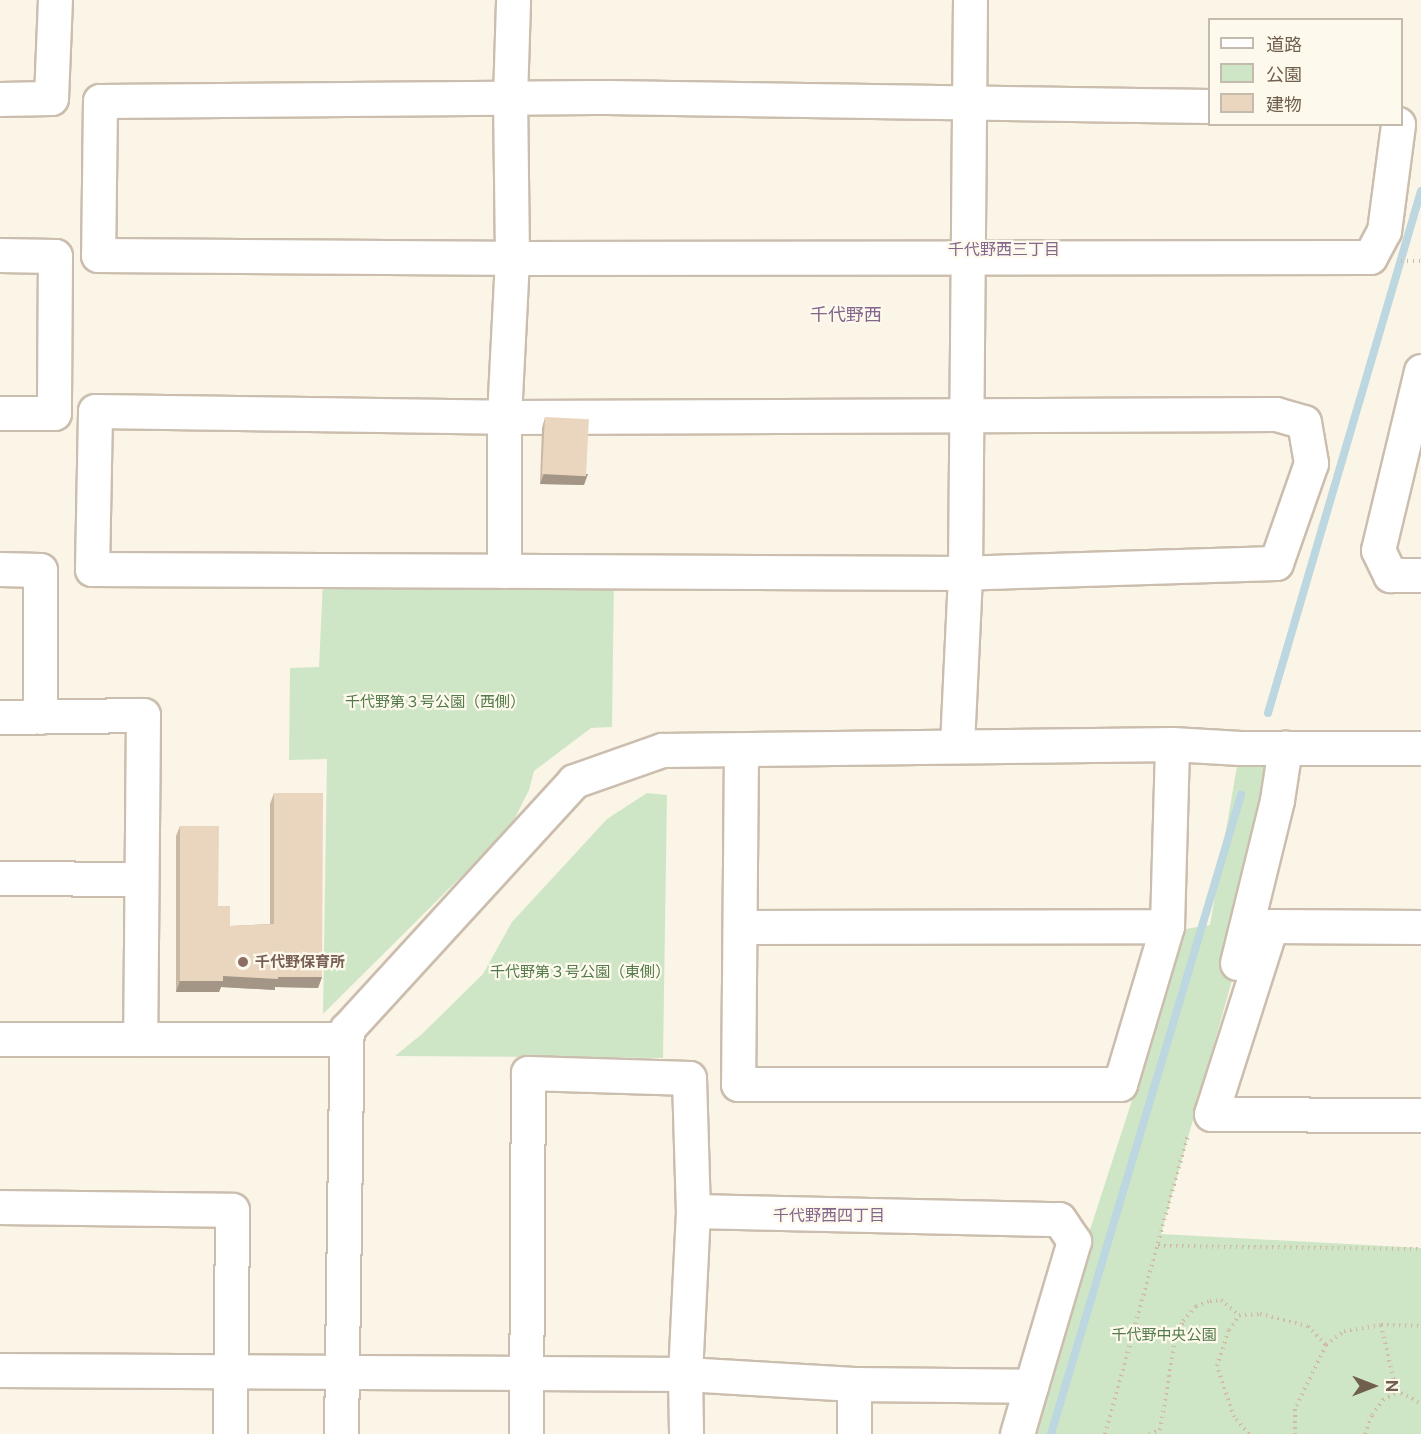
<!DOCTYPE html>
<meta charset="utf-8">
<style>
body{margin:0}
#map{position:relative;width:1421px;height:1434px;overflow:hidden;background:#faf5e6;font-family:"Public Sans","Noto Sans JP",sans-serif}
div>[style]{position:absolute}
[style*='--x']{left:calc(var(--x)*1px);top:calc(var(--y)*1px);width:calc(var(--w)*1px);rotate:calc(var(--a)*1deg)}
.green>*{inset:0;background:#cfe6c6}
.stream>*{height:8px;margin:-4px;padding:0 4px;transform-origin:4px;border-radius:4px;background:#bdd7e1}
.path>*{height:4px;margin-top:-2px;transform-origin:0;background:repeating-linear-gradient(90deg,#d1bba4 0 1.5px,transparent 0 6px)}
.roads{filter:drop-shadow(2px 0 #cbbeae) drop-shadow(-2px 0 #cbbeae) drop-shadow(0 2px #cbbeae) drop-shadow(0 -2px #cbbeae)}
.minor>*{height:33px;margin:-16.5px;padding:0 16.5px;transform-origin:16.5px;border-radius:16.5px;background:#fff}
.wall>*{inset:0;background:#c9b8a4}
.shaded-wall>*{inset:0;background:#a49686}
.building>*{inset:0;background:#ead6bf;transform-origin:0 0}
.dots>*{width:16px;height:16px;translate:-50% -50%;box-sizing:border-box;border:3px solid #fdf9ec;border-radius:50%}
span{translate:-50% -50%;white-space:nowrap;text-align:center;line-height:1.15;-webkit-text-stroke:4.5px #fdf9ec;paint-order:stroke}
.park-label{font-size:15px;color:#527a4a}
.education-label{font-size:15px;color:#785e54;font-weight:700}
.left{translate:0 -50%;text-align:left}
.neighbourhood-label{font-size:16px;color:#85668c}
.quarter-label{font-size:18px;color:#85668c}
.legend{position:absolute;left:1208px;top:18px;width:195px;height:108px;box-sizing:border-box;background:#fdf9ec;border:2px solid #c5bbad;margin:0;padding:8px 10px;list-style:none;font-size:18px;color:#715f4e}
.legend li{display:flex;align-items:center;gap:12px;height:30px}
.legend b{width:30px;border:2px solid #c5bbad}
.north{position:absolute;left:1343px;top:1356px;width:60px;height:60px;-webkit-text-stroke:4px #fdf9ec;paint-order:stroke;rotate:90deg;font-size:16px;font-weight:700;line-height:24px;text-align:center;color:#715f4e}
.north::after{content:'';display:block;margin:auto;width:21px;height:27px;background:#715f4e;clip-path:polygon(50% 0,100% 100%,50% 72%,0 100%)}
</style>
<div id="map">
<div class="green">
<div style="clip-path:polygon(614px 579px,612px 727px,591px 728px,534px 771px,529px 790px,510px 828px,323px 1014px,327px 759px,289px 760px,290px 668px,319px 667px,323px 580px)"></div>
<div style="clip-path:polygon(1240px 748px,1285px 748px,1248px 923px,1161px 1234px,1421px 1248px,1421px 1434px,1030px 1434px,1087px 1239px,1135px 1091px,1180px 930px,1210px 925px)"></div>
<div style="clip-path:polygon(647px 793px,667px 795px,663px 1058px,395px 1056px,422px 1034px,483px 974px,512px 922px,607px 819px)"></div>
</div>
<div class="stream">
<div style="--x:1268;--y:713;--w:544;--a:-73.66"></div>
<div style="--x:1051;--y:1434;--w:667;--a:-73.44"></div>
</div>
<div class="path">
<div style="--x:1401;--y:261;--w:20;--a:0"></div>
<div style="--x:1158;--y:1246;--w:263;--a:0.7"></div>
<div style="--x:1381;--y:1325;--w:67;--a:77"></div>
<div style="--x:1396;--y:1390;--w:29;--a:29"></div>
<div style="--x:1326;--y:1345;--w:23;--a:-38"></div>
<div style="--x:1344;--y:1331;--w:37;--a:-9"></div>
<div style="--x:1381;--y:1325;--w:40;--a:1.4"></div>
<div style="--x:1105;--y:1434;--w:311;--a:-74.5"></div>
<div style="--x:1149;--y:1434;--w:12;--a:-20"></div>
<div style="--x:1160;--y:1430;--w:90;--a:-80.4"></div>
<div style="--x:1175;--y:1341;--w:22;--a:-68"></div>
<div style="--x:1183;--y:1321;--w:20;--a:-49"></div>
<div style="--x:1196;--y:1306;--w:15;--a:-20"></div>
<div style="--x:1210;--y:1301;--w:11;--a:-5"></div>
<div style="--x:1221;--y:1300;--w:23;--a:40"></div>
<div style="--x:1249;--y:1434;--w:23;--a:-131"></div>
<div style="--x:1234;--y:1417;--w:54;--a:-108.4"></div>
<div style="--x:1217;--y:1366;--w:38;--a:-72"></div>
<div style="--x:1229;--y:1330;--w:18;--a:-56"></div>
<div style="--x:1239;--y:1315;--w:21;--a:-3"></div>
<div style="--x:1260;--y:1314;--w:49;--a:14"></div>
<div style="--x:1308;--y:1326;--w:26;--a:47"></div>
<div style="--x:1326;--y:1345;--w:71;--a:115.8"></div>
<div style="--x:1295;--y:1409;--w:25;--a:90"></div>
<div style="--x:1365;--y:1434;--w:20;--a:-70"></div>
<div style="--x:1372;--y:1415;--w:19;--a:-54"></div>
<div style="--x:1383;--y:1400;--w:18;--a:-29"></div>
</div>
<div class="roads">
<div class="minor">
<div style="--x:0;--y:99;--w:51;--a:-1.1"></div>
<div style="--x:51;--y:98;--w:98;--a:-87.7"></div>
<div style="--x:1210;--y:106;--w:604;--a:-179.15"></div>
<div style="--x:606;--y:97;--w:506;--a:179.55"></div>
<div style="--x:100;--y:101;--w:154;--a:90.7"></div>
<div style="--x:98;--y:255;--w:414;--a:0.4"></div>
<div style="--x:512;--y:258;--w:858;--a:-0.07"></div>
<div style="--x:1370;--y:257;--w:30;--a:-62"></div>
<div style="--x:1384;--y:231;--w:108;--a:-82.5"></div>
<div style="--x:0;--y:255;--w:55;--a:1"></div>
<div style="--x:55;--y:256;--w:157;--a:90.4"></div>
<div style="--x:54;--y:413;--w:54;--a:180"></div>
<div style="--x:1421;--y:371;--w:184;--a:103.5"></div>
<div style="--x:1378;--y:550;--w:28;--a:64"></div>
<div style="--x:1390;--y:575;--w:31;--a:0"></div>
<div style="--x:95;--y:411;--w:409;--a:0.8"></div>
<div style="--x:504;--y:417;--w:772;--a:-0.22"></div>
<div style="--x:1276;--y:414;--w:29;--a:16"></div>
<div style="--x:1304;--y:422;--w:42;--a:80.3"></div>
<div style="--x:1311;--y:463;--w:106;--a:109.3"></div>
<div style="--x:1276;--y:563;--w:311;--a:178.2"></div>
<div style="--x:965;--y:573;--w:873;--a:-179.74"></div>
<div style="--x:92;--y:569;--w:158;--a:-88.9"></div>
<div style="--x:0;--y:569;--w:40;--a:1.4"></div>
<div style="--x:40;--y:570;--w:147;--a:90"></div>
<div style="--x:504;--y:571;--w:154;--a:-90"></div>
<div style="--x:504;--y:417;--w:159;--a:-87.1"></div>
<div style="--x:512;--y:258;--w:160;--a:-90.7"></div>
<div style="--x:510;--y:98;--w:98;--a:-88.2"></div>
<div style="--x:0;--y:717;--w:143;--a:-0.8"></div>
<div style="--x:143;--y:715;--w:324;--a:90.5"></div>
<div style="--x:957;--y:745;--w:172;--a:-87.3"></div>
<div style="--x:965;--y:573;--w:573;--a:-89.5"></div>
<div style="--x:741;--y:750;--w:334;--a:90.5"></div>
<div style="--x:738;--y:1084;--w:382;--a:0"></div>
<div style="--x:1120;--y:1084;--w:165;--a:-73.4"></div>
<div style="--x:1167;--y:926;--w:182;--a:-88.4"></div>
<div style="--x:0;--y:878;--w:141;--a:0.4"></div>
<div style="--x:740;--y:927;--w:427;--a:-0.1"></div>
<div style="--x:1421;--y:927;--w:150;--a:-179.6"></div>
<div style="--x:1271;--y:926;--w:197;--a:107.7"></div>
<div style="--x:1211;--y:1114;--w:210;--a:0.3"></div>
<div style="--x:1237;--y:963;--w:168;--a:-76.2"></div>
<div style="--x:1277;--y:800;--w:53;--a:-81.3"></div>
<div style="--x:0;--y:1039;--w:346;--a:0"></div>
<div style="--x:0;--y:1207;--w:232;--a:0.7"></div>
<div style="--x:232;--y:1210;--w:224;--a:90.5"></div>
<div style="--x:693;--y:1211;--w:366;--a:1.3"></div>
<div style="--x:1059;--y:1219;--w:27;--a:56"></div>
<div style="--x:1074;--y:1241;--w:151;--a:106.5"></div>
<div style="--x:0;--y:1370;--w:685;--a:0.33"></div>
<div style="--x:685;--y:1374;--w:169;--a:3.4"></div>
<div style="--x:854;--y:1384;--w:177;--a:0.6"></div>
<div style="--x:1031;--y:1386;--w:50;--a:106.3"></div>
<div style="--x:854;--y:1384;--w:50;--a:90"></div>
<div style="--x:341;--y:1434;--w:405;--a:-89.2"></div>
<div style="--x:347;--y:1029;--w:336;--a:-47.5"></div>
<div style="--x:574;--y:781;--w:93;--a:-19.4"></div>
<div style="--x:662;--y:750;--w:510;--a:-0.67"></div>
<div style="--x:1172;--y:744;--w:68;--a:3.4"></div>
<div style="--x:1240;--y:748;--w:181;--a:0"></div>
<div style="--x:526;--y:1434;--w:361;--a:-89.7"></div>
<div style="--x:528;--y:1073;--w:161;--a:1.8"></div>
<div style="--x:689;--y:1078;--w:133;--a:88.3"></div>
<div style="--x:693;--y:1211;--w:163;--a:92.8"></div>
<div style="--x:685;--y:1374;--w:60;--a:89"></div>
</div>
</div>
<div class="wall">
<div style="clip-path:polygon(545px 417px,584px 485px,540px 484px,542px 428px)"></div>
<div style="clip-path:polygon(274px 793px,322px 977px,318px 988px,275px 987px,275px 990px,221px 987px,219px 992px,176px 992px,176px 836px,180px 826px,218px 906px,230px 926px,270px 924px,270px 804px)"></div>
</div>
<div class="shaded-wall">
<div style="clip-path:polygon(544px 474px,588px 474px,584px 485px,540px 484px)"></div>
<div style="clip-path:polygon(223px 976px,278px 977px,322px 977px,318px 988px,275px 987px,275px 990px,221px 987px,219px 992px,176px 992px,180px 981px)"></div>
</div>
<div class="building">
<div style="left:545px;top:417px;width:44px;height:57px;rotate:3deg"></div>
<div style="clip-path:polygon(274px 793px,323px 793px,322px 977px,278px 977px,278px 979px,223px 976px,223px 981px,180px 981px,180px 826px,219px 826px,218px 906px,230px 906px,230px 926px,274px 924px)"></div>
</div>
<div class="dots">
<div style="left:243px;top:962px;background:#8d6e63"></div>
</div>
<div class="park-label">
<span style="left:435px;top:702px">千代野第３号公園（西側）</span>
<span style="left:580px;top:972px">千代野第３号公園（東側）</span>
<span style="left:1164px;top:1335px">千代野中央公園</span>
</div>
<div class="education-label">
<span class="left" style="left:255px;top:962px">千代野保育所</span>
</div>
<div class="neighbourhood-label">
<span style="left:1004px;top:250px">千代野西三丁目</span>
<span style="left:829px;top:1216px">千代野西四丁目</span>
</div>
<div class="quarter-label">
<span style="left:846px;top:315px">千代野西</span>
</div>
<ul class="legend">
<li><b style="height:8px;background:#fff"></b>道路</li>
<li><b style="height:16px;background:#cfe6c6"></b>公園</li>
<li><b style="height:16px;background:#ead6bf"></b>建物</li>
</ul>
<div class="north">N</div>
</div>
